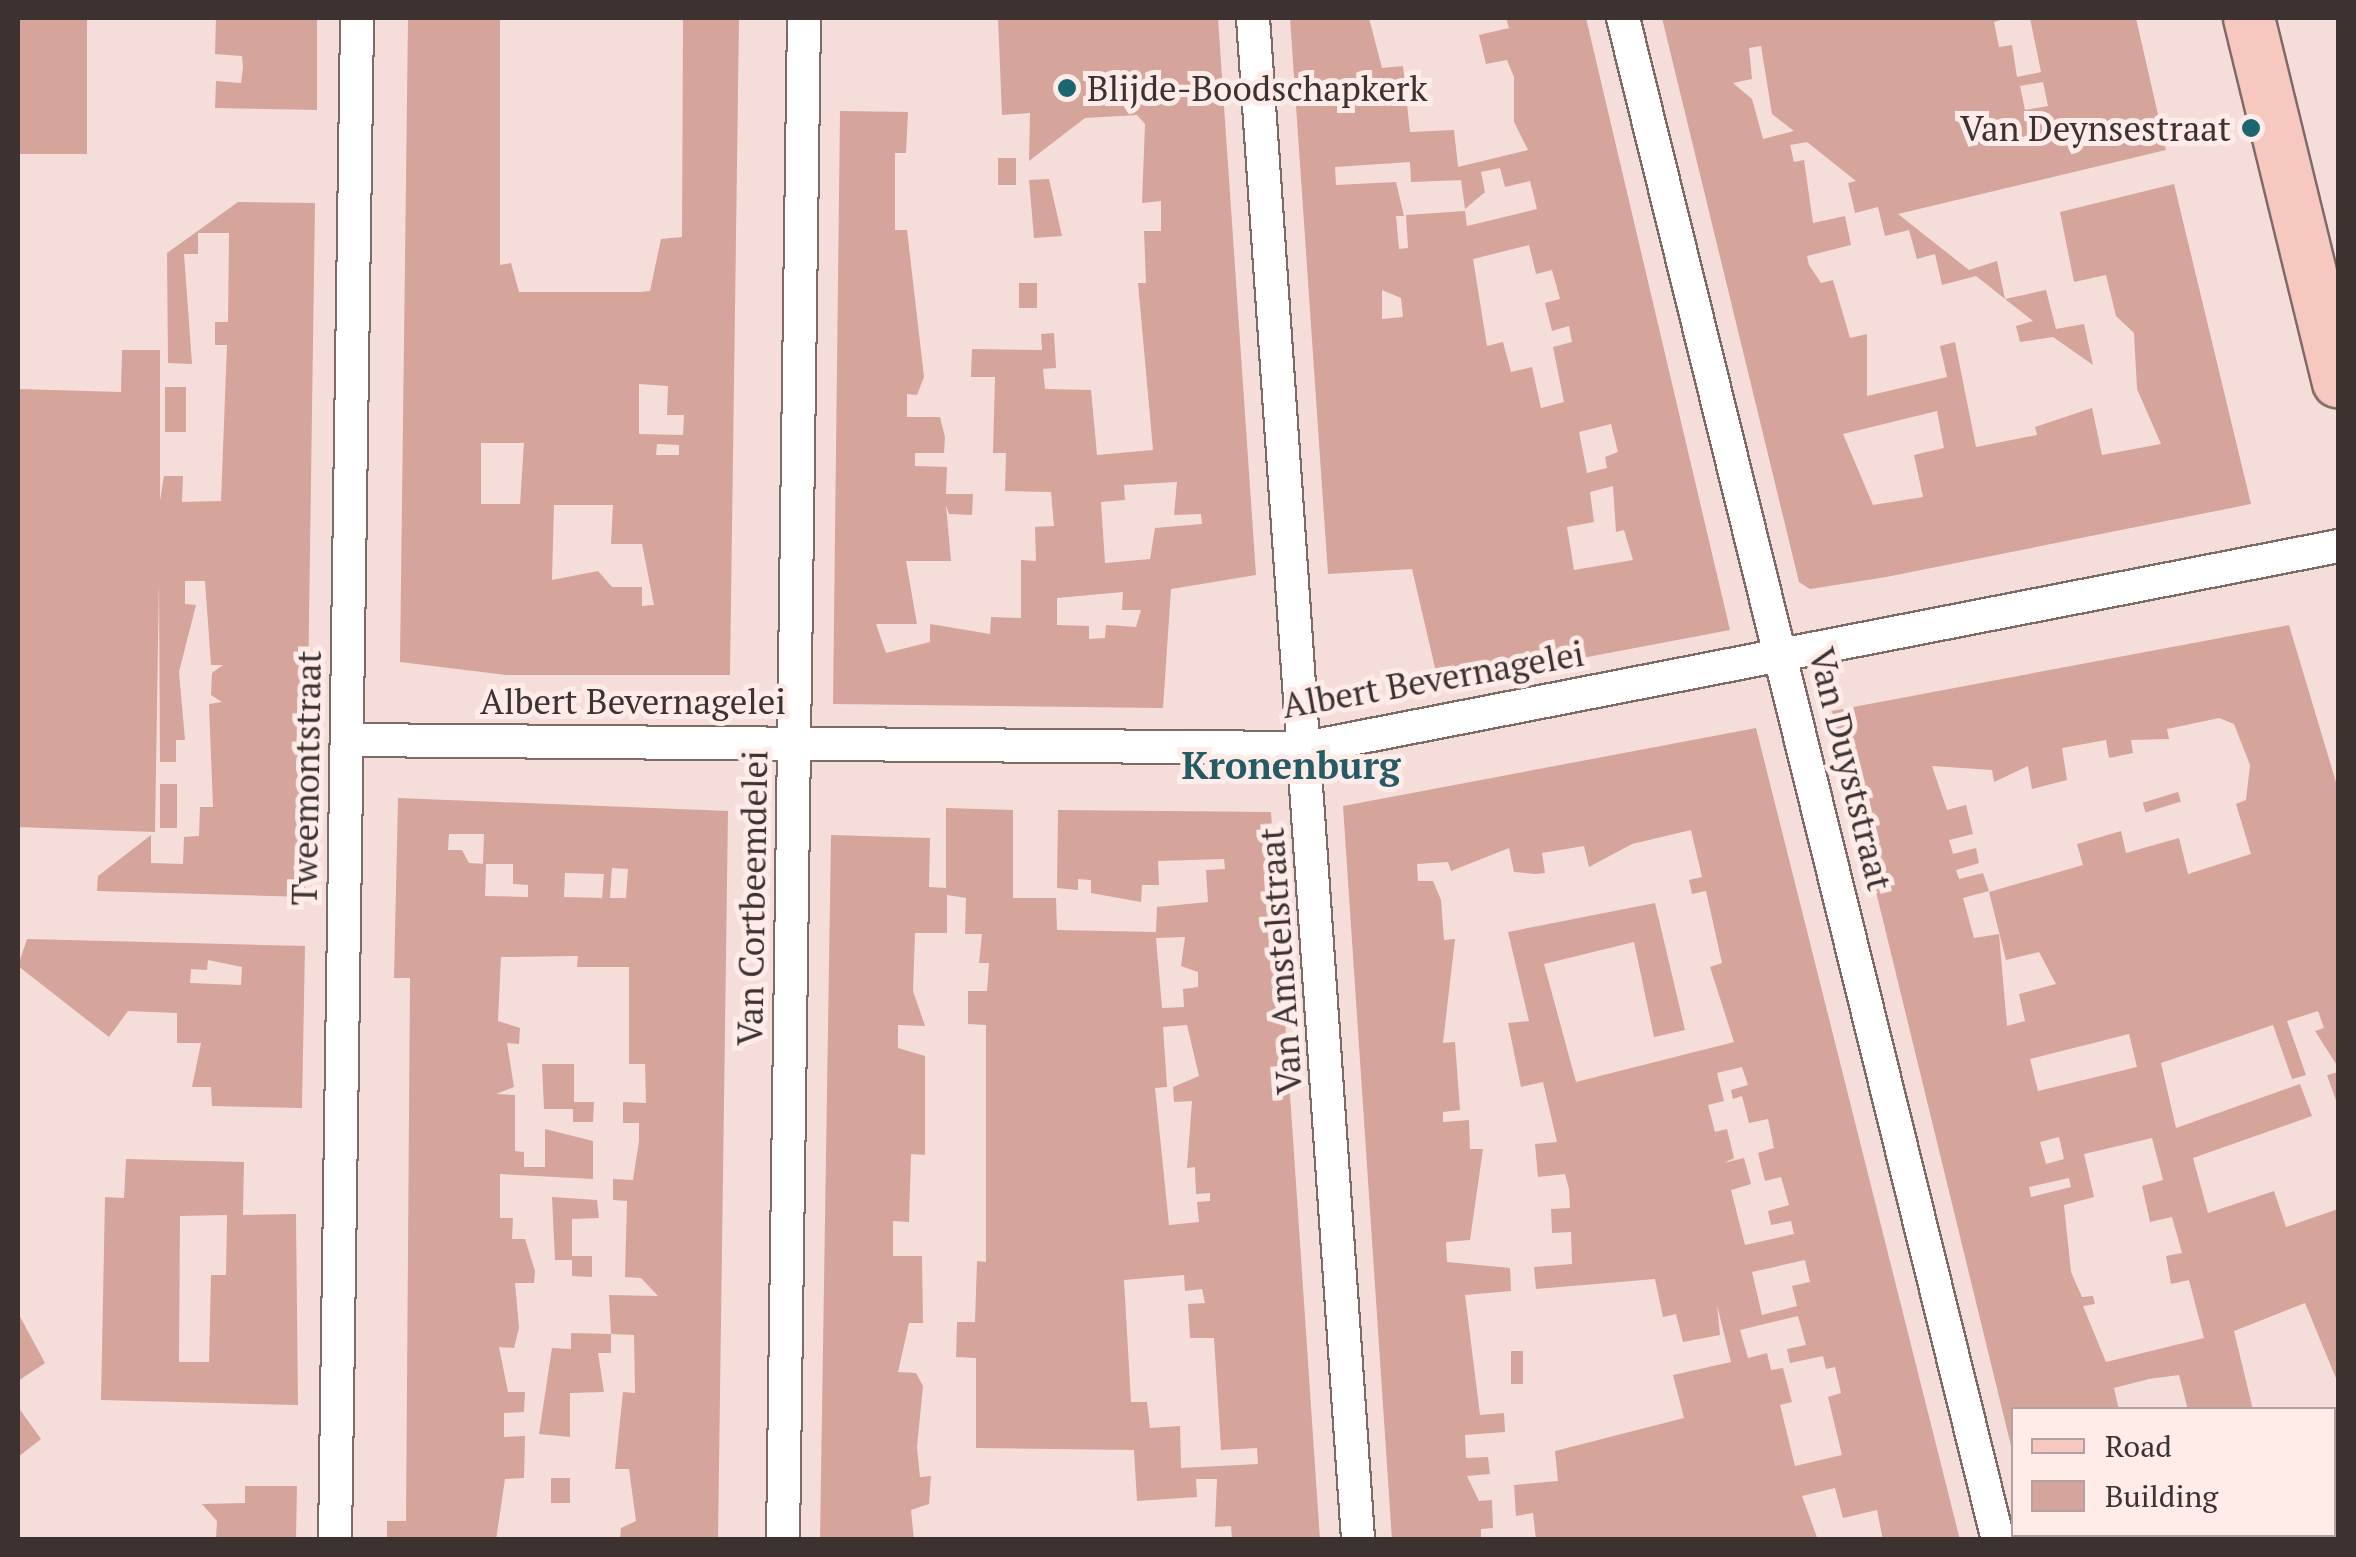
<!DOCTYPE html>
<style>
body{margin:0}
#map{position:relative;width:2356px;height:1557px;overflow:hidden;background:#f5ded9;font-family:"PT Serif",serif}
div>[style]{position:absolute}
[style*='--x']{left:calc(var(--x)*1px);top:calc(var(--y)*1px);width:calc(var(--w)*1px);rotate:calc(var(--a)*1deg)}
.building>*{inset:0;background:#d5a49a;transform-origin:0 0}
.roads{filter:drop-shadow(2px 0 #7e6a66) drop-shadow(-2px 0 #7e6a66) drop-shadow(0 2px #7e6a66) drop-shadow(0 -2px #7e6a66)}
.minor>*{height:32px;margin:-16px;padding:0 16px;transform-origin:16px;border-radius:16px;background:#fff}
.primary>*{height:50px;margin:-25px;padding:0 25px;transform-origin:25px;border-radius:25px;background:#f6c8bf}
.dots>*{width:28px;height:28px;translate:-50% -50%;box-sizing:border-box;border:5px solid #ffece8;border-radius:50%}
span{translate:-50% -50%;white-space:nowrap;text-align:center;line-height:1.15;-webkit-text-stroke:10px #ffece8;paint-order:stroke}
.poi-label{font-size:35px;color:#3c3331}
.left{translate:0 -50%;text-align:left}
.right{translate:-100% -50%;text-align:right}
.street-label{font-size:35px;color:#3c3331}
.neighbourhood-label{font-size:38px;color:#245c66;font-weight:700}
.frame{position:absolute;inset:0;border:20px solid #3c3331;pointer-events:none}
.legend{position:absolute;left:2011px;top:1407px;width:325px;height:130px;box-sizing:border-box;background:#ffece8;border:2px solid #b1a29f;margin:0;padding:12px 18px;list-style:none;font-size:30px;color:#3c3331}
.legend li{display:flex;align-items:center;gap:20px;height:50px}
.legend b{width:50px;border:2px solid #b1a29f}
</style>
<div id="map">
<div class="building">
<div style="left:18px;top:18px;width:69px;height:136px"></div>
<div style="clip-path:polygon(216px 18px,317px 18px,317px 110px,215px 108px,216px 81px,241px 83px,243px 67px,242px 56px,215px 54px)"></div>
<div style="clip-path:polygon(evenodd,408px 18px,500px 18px,500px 265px,511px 263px,519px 292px,640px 292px,650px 291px,661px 239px,682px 237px,683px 18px,739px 18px,730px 675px,506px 675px,400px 662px,408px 18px,639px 384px,668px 386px,667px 415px,684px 415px,683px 435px,639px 434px,639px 384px,408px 18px,481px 443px,524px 443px,520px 504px,481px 504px,481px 443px,408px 18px,657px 444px,679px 445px,679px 455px,656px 455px,657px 444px,408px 18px,554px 505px,613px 505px,611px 544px,642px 544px,654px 605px,642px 606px,642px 587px,612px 587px,598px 571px,552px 580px,554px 505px)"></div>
<div style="clip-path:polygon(evenodd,998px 18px,1218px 18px,1256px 575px,1171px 589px,1163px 708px,833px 704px,840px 111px,908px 112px,906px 153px,895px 153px,895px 230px,907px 230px,924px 377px,917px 395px,907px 394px,907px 417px,940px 417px,945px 437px,944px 453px,915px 453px,915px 466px,947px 467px,946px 494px,973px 494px,972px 515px,949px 514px,946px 505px,951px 561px,906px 561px,917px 624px,876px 624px,886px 653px,930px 642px,930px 624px,990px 634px,991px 617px,1021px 618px,1021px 560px,1036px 561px,1035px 527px,1054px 526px,1051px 492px,1005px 491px,1006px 453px,993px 453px,995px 377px,971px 377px,972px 349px,1042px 350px,1041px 334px,1054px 333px,1056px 368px,1043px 369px,1045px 389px,1091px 390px,1097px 455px,1153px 450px,1138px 283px,1146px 283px,1144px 231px,1161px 231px,1161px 201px,1142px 203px,1145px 124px,1137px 115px,1085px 118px,1029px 161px,1030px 113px,1002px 115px,998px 18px,1177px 482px,1174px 515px,1201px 514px,1202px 524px,1155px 528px,1150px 559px,1105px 563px,1101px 502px,1125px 500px,1124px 485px,1177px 482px,998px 18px,1123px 592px,1122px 610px,1141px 610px,1136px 627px,1106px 625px,1105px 638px,1089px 639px,1089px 626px,1057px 625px,1057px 598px,1123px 592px)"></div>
<div style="clip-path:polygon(evenodd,1290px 18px,1369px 18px,1382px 68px,1403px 66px,1410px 132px,1454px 130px,1458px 167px,1528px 150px,1514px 122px,1514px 77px,1507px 60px,1486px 64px,1479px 35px,1509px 28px,1506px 18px,1586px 18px,1730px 630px,1439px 685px,1412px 569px,1328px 574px,1290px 18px,1410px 162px,1411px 182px,1461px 180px,1465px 209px,1485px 192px,1481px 172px,1500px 168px,1505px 187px,1530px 181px,1537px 209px,1467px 226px,1465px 211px,1406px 215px,1408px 248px,1399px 249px,1396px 216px,1404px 216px,1396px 182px,1336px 185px,1335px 167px,1410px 162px,1290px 18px,1529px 245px,1536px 274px,1552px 270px,1560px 299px,1545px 303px,1552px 331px,1569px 326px,1572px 342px,1553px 347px,1564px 402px,1541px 408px,1532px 367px,1511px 372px,1503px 342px,1487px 346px,1473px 259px,1529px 245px,1290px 18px,1382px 290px,1401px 298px,1403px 317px,1382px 319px,1382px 290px,1290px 18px,1611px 424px,1618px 452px,1605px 457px,1607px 468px,1587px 473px,1579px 432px,1611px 424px,1290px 18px,1613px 486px,1616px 532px,1624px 530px,1633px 560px,1574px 570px,1567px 527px,1594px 522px,1590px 492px,1613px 486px)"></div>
<div style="clip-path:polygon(evenodd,1662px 18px,2007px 18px,1994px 22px,1999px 47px,2012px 45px,2017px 77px,2041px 72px,2030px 18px,2136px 18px,2166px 150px,1898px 214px,1969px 270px,1997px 261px,2005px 299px,2046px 290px,2056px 329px,2084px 324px,2093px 365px,2053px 337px,2020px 342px,2016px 326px,2033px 321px,1976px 276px,1942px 285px,1935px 254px,1917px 259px,1909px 230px,1885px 236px,1878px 207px,1855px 213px,1848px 183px,1856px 181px,1807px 142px,1790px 145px,1794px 162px,1804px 160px,1813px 223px,1845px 216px,1851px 245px,1807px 256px,1809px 265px,1821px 283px,1833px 280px,1850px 338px,1867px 334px,1867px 396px,1947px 377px,1940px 346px,1955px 342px,1976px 447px,2037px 435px,2035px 427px,2092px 408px,2102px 455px,2161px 444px,2137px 389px,2134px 333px,2116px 316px,2106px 275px,2074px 282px,2060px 212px,2174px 184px,2251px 504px,1886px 577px,1810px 589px,1799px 582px,1662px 18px,1761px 46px,1772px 114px,1794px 131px,1763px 139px,1752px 99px,1733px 83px,1752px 79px,1749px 48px,1761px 46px,1662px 18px,2043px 82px,2048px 106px,2025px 110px,2020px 86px,2043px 82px,1662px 18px,1937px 411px,1944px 448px,1914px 455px,1923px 497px,1873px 505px,1843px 434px,1937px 411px)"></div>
<div style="left:998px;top:158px;width:18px;height:27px"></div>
<div style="clip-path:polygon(1049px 179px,1062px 236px,1034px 238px,1029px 180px)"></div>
<div style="clip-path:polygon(238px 202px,315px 203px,305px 897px,97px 891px,98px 876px,151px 835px,151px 863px,183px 864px,184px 837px,199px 836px,200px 807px,213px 807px,209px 704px,222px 702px,211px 695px,212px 673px,223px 665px,211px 665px,205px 581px,185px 581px,185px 604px,196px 605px,179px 672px,185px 740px,176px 740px,176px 762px,160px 762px,159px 581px,155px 832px,18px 827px,18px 389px,121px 392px,122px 350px,160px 350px,160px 501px,164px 476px,183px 476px,182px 502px,221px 501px,227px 345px,215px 345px,215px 322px,228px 322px,229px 233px,198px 233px,198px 254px,184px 254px,192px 364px,168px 363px,167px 253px)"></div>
<div style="left:1019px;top:283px;width:18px;height:25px"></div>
<div style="left:165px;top:387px;width:21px;height:45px"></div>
<div style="clip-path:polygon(evenodd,2289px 625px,2338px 789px,2338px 1067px,2315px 1031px,2324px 1028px,2318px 1011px,2287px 1021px,2306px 1075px,2292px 1079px,2273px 1025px,2161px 1063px,2176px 1128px,2300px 1084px,2312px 1116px,2193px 1158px,2208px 1213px,2274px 1191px,2286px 1227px,2338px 1209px,2338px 1383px,2305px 1303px,2234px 1331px,2253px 1410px,2188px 1410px,2179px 1375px,2149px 1379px,2114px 1388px,2119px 1410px,2014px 1410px,2012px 1450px,1832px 711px,2289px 625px,2219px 718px,2234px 724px,2250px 765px,2246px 800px,2236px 804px,2251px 854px,2188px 874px,2179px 838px,2126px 853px,2121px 831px,2077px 844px,2083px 865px,1989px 892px,2006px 960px,2039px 952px,2056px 984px,2019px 994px,2025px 1021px,2007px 1026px,1999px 934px,1974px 938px,1963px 898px,1989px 891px,1983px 873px,1959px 879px,1956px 870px,1979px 863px,1976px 848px,1953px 854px,1949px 840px,1973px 834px,1966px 805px,1947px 810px,1932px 766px,1992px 770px,1994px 782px,2028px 766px,2032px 789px,2067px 780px,2062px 748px,2106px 740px,2109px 758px,2133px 753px,2131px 740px,2169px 739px,2167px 729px,2219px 718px,2289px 625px,2129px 1034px,2137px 1067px,2038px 1091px,2030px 1059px,2129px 1034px,2289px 625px,2059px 1137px,2064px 1159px,2046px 1164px,2040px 1142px,2059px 1137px,2289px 625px,2152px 1138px,2163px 1180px,2142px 1186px,2150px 1222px,2172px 1217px,2182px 1253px,2166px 1256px,2171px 1284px,2189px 1280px,2204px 1338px,2106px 1362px,2083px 1306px,2095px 1304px,2093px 1296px,2082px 1297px,2071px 1272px,2064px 1205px,2094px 1197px,2084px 1154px,2152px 1138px,2289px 625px,2069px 1178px,2071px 1187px,2031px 1197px,2029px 1187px,2069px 1178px)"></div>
<div style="clip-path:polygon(evenodd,1756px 728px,1960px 1540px,1883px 1540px,1877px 1510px,1843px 1518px,1835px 1488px,1802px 1496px,1818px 1540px,1536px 1540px,1533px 1513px,1516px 1516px,1514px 1485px,1558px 1481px,1555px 1451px,1684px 1418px,1673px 1375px,1731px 1362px,1717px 1305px,1720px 1335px,1683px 1342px,1676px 1314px,1663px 1317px,1655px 1279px,1536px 1289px,1534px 1267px,1572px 1264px,1571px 1232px,1552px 1233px,1551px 1209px,1570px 1208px,1569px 1189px,1565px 1174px,1538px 1177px,1535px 1144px,1557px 1142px,1543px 1082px,1521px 1087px,1508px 1023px,1529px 1021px,1508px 932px,1655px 903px,1685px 1030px,1654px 1037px,1634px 942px,1544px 964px,1576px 1082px,1734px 1042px,1710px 967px,1722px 963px,1706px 891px,1692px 894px,1689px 880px,1702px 877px,1691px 830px,1632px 844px,1589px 867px,1584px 846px,1542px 853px,1545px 873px,1536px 874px,1514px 872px,1509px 848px,1451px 871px,1448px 862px,1417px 864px,1418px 881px,1433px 881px,1441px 900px,1444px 940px,1455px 939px,1443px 1043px,1455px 1042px,1460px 1110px,1443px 1112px,1443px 1122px,1469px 1120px,1470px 1149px,1483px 1149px,1470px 1240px,1446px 1242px,1447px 1262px,1510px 1268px,1511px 1291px,1465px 1295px,1480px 1415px,1504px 1413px,1505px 1432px,1465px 1435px,1466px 1458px,1488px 1457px,1490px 1474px,1467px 1476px,1479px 1501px,1492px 1500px,1493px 1528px,1481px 1529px,1481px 1540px,1392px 1540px,1343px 806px,1756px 728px,1742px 1067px,1748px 1085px,1731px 1090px,1733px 1099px,1742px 1096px,1749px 1123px,1768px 1119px,1774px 1148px,1758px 1153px,1765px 1181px,1781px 1177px,1789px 1205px,1768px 1211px,1771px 1225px,1791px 1221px,1794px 1234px,1745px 1245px,1731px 1190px,1751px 1184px,1744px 1158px,1724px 1163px,1734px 1158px,1727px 1129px,1715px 1132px,1708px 1105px,1724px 1101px,1717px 1073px,1742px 1067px,1756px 728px,1805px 1260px,1810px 1282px,1792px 1286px,1797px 1306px,1762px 1315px,1752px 1272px,1805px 1260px,1756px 728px,1798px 1316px,1806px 1345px,1787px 1349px,1790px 1363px,1823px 1356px,1826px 1369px,1835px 1367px,1841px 1393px,1828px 1397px,1842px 1455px,1795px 1466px,1780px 1405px,1792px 1402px,1783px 1368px,1771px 1370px,1767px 1353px,1748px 1358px,1740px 1330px,1798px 1316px)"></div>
<div style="left:160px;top:784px;width:17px;height:44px"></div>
<div style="left:2178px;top:792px;width:10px;height:37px;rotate:73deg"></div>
<div style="clip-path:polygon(evenodd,398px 798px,728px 811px,718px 1540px,620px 1540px,621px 1528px,636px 1521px,629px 1469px,615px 1469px,623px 1392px,635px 1393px,634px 1335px,611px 1334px,611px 1353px,598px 1353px,604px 1392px,570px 1393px,570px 1437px,539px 1434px,552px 1348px,571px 1349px,571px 1333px,611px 1334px,609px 1295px,658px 1296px,641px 1278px,625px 1277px,627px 1201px,613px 1200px,613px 1179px,633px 1180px,639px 1141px,639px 1123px,623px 1123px,623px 1102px,646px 1103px,645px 1064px,629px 1064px,629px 967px,577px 967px,578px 956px,501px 957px,498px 1021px,520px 1028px,519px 1044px,507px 1043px,514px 1087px,496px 1094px,515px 1095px,515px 1151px,524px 1152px,524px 1167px,545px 1167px,545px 1129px,593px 1141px,593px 1179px,500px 1174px,500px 1218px,513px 1218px,512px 1239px,525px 1239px,535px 1271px,534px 1283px,515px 1283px,519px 1328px,514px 1348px,499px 1347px,508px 1392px,525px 1392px,524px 1412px,504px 1413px,504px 1437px,525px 1436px,524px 1478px,505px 1479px,496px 1540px,387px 1540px,387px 1521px,406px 1521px,410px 978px,394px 978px,398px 798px,449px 834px,484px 834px,483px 864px,513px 864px,513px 884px,528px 885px,528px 897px,485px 896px,486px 864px,469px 863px,462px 850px,448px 850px,449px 834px,398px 798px,612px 868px,628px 869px,626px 898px,610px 898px,612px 868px,398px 798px,565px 873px,604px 874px,602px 898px,564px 897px,565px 873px)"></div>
<div style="clip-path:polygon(evenodd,946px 808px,1013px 810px,1013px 898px,1056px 898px,1057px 930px,1156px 932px,1157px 907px,1208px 902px,1206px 870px,1225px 869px,1224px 859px,1158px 861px,1159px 885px,1142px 885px,1141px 902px,1091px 893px,1091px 880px,1078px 879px,1078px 890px,1057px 888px,1058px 810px,1271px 812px,1320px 1540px,1232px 1540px,1231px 1526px,1215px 1527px,1217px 1479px,1196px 1479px,1197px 1497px,1137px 1501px,1134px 1450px,976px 1448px,976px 1358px,956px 1357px,957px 1322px,975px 1322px,977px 1261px,986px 1262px,986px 1025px,968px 1024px,968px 991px,987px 991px,989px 963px,979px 963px,982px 934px,965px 934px,966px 898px,947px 895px,947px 933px,915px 933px,913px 991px,925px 1026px,898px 1025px,898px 1048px,925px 1056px,925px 1155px,911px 1154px,909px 1222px,893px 1221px,893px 1256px,922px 1256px,923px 1323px,909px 1323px,898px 1372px,916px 1373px,923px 1386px,917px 1447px,920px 1477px,931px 1476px,929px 1504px,911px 1510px,914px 1540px,820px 1540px,831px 835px,930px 838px,929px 887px,946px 888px,946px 808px,1185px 937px,1181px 966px,1198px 972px,1198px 987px,1183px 989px,1184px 1007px,1162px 1008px,1156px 938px,1185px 937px,946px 808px,1187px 1025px,1199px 1076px,1173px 1087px,1174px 1102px,1192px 1101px,1187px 1168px,1195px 1167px,1196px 1194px,1210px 1193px,1210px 1201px,1197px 1202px,1199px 1222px,1169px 1225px,1155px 1088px,1167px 1087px,1163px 1027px,1187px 1025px,946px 808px,1184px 1275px,1185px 1291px,1202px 1289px,1205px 1303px,1188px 1304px,1190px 1338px,1214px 1338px,1221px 1450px,1257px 1448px,1258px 1464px,1181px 1468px,1180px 1426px,1150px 1428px,1147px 1402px,1131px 1402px,1124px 1280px,1184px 1275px)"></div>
<div style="clip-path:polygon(evenodd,27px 939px,305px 946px,302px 1108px,212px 1106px,211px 1087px,192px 1087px,201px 1043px,177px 1043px,177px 1013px,128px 1011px,109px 1037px,18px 966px,27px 939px,208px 960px,242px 967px,241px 985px,190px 983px,191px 969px,207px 970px,208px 960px)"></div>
<div style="clip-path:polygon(542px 1064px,574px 1064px,574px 1102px,594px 1102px,593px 1122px,573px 1122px,573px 1109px,544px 1109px)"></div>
<div style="clip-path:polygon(2338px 1072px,2338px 1106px,2327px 1075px)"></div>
<div style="clip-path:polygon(evenodd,126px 1159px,244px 1162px,243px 1215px,296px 1214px,298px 1405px,101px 1400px,105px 1197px,124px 1198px,126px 1159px,227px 1215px,226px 1275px,211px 1275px,209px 1362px,179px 1362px,180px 1216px,227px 1215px)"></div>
<div style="clip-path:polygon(552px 1197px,597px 1200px,599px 1218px,572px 1219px,572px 1256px,592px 1256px,592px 1277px,572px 1276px,572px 1260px,555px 1260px)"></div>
<div style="clip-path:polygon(18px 1313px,45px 1363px,18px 1381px)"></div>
<div style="left:1511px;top:1351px;width:12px;height:33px"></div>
<div style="clip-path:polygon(18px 1407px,41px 1439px,18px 1457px)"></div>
<div style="left:2338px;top:1467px;width:51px;height:4px;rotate:90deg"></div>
<div style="left:551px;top:1478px;width:19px;height:25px"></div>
<div style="clip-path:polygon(245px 1486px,297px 1486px,296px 1540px,216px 1540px,217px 1521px,202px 1504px,245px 1503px)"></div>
<div style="clip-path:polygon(2033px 1534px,2140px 1534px,2140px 1536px,2034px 1540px)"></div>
<div style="left:2255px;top:1534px;width:45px;height:6px"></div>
</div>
<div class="roads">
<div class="minor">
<div style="--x:1253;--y:18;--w:1526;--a:86.05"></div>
<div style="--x:1623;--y:18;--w:1568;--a:76.16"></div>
<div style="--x:347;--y:740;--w:958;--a:0.48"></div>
<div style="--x:1305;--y:748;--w:1053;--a:-11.06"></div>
<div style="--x:335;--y:1540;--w:1522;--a:-89.17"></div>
<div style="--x:783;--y:1540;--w:1522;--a:-89.21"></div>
</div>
<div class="primary">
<div style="--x:2249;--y:18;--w:375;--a:76.3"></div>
</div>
</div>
<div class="dots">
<div style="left:1067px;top:88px;background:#1c6672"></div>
<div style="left:2251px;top:128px;background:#1c6672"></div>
</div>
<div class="poi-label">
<span class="left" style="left:1087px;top:88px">Blijde-Boodschapkerk</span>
<span class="right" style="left:2231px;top:128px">Van Deynsestraat</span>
</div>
<div class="street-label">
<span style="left:1433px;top:679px;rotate:-10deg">Albert Bevernagelei</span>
<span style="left:633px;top:701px">Albert Bevernagelei</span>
<span style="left:1851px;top:769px;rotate:76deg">Van Duyststraat</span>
<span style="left:306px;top:778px;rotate:-89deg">Tweemontstraat</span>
<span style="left:752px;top:898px;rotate:-89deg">Van Cortbeemdelei</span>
<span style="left:1280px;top:961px;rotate:-94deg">Van Amstelstraat</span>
</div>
<div class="neighbourhood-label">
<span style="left:1291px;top:766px">Kronenburg</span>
</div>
<div class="frame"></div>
<ul class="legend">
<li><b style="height:12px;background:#f6c8bf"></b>Road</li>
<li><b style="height:28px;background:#d5a49a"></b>Building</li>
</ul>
</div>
